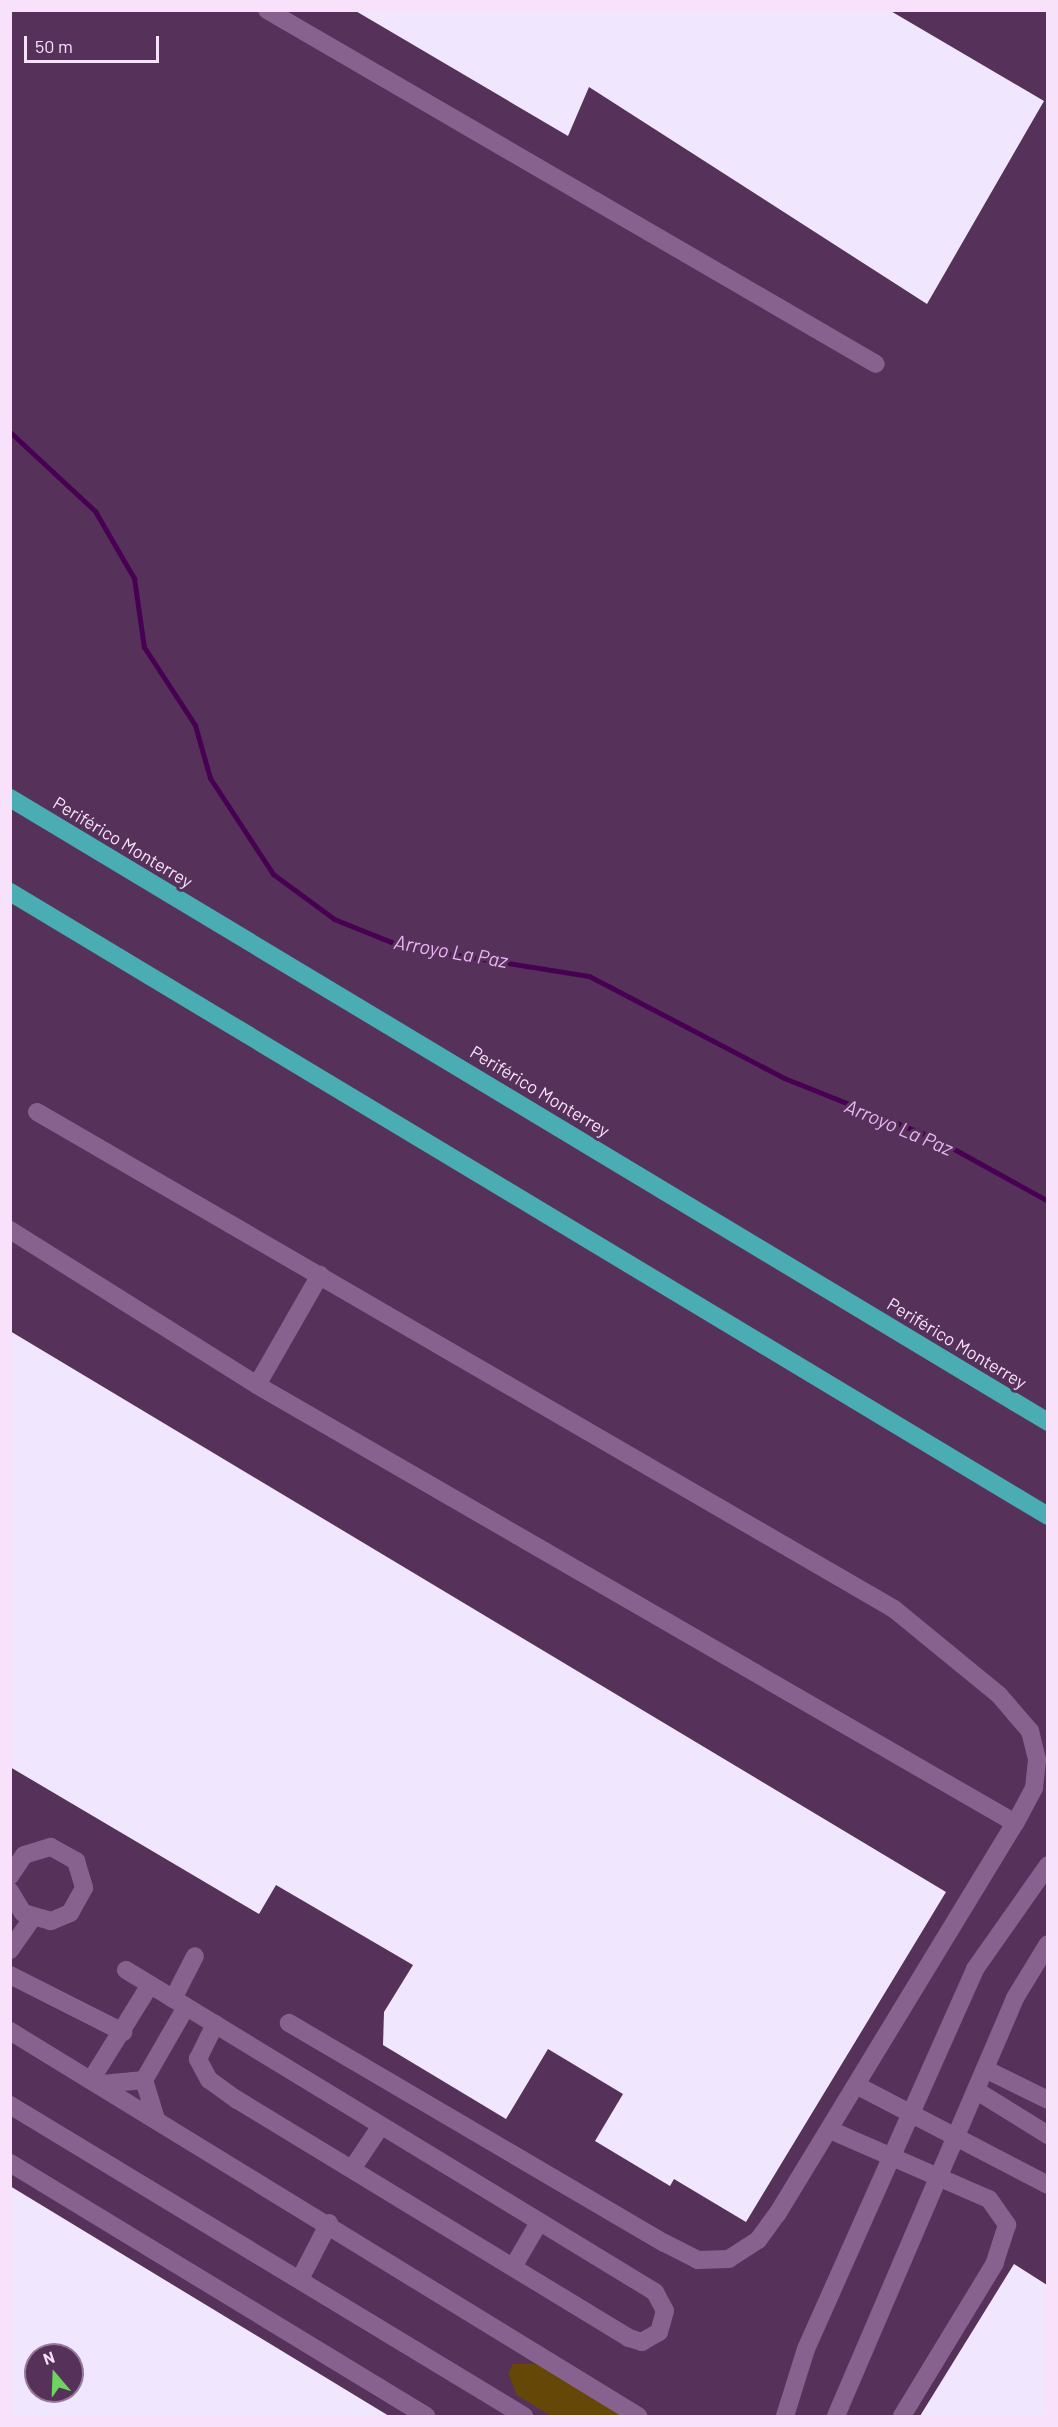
<!DOCTYPE html>
<meta charset="utf-8">
<style>
body{margin:0}
#map{position:relative;width:1058px;height:2427px;overflow:hidden;background:#56325b;font-family:Barlow,sans-serif}
div>[style]{position:absolute}
[style*='--x']{left:calc(var(--x)*1px);top:calc(var(--y)*1px);width:calc(var(--w)*1px);rotate:calc(var(--a)*1deg)}
.green>*{inset:0;background:#654807}
.stream>*{height:5px;margin:-2.5px;padding:0 2.5px;transform-origin:2.5px;border-radius:2.5px;background:#480053}
.building>*{inset:0;background:#f0e7ff}
.minor>*{height:18px;margin:-9px;padding:0 9px;transform-origin:9px;border-radius:9px;background:#88628e}
.highway>*{height:18px;margin:-9px;padding:0 9px;transform-origin:9px;border-radius:9px;background:#4aadb4}
span{translate:-50% -50%;white-space:nowrap;text-align:center;line-height:1.15;-webkit-text-stroke:6px #56325b;paint-order:stroke}
.street-label{font-size:18px;color:#f8e2fb}
.water-label{font-size:20px;color:#ebb6f4;font-style:italic}
.frame{position:absolute;inset:0;border:12px solid #f8e2fb;pointer-events:none}
.north{position:absolute;left:24px;top:2343px;width:60px;height:60px;box-sizing:border-box;background:#56325b;border:2px solid #97789b;border-radius:50%;rotate:341deg;font-size:16px;font-weight:700;line-height:24px;text-align:center;color:#f8e2fb}
.north::after{content:'';display:block;margin:auto;width:21px;height:27px;background:#6dd361;clip-path:polygon(50% 0,100% 100%,50% 72%,0 100%)}
.scale{position:absolute;left:24px;top:36px;width:135px;height:27px;box-sizing:border-box;border:3px solid #f8e2fb;border-top:0;padding-left:8px;font-size:18px;line-height:21px;white-space:nowrap;color:#f8e2fb;-webkit-text-stroke:4px #56325b;paint-order:stroke}
</style>
<div id="map">
<div class="green">
<div style="clip-path:polygon(513px 2364px,539px 2364px,626px 2416px,551px 2416px,517px 2395px,508px 2373px)"></div>
</div>
<div class="stream">
<div style="--x:10;--y:432;--w:116;--a:42.9"></div>
<div style="--x:95;--y:511;--w:78;--a:59.8"></div>
<div style="--x:134;--y:578;--w:70;--a:81.8"></div>
<div style="--x:144;--y:647;--w:93;--a:56.8"></div>
<div style="--x:195;--y:725;--w:55;--a:74.2"></div>
<div style="--x:210;--y:778;--w:115;--a:56.7"></div>
<div style="--x:273;--y:874;--w:76;--a:36.4"></div>
<div style="--x:334;--y:919;--w:72;--a:21.9"></div>
<div style="--x:401;--y:946;--w:190;--a:9.1"></div>
<div style="--x:589;--y:976;--w:220;--a:27.6"></div>
<div style="--x:784;--y:1078;--w:162;--a:21.8"></div>
<div style="--x:934;--y:1138;--w:130;--a:28.9"></div>
</div>
<div class="building">
<div style="clip-path:polygon(354px 10px,889px 10px,1044px 101px,927px 304px,589px 87px,568px 136px)"></div>
<div style="clip-path:polygon(10px 1331px,946px 1892px,746px 2222px,674px 2179px,670px 2186px,595px 2141px,623px 2094px,548px 2049px,506px 2119px,383px 2045px,384px 2012px,413px 1965px,276px 1885px,259px 1914px,10px 1767px)"></div>
<div style="clip-path:polygon(evenodd,10px 2186px,389px 2416px,10px 2416px,10px 2186px,36px 2355px,72px 2355px,72px 2391px,36px 2391px,36px 2355px)"></div>
<div style="clip-path:polygon(1014px 2264px,1047px 2285px,1047px 2416px,920px 2416px)"></div>
</div>
<div class="minor">
<div style="--x:267;--y:10;--w:704;--a:30.17"></div>
<div style="--x:37;--y:1112;--w:991;--a:30.11"></div>
<div style="--x:894;--y:1609;--w:136;--a:39.3"></div>
<div style="--x:999;--y:1695;--w:48;--a:49.3"></div>
<div style="--x:1030;--y:1731;--w:30;--a:76"></div>
<div style="--x:1037;--y:1760;--w:28;--a:96"></div>
<div style="--x:1034;--y:1788;--w:40;--a:118"></div>
<div style="--x:1015;--y:1823;--w:458;--a:121.3"></div>
<div style="--x:777;--y:2214;--w:32;--a:126"></div>
<div style="--x:758;--y:2240;--w:35;--a:147"></div>
<div style="--x:729;--y:2259;--w:31;--a:178"></div>
<div style="--x:698;--y:2260;--w:38;--a:-153"></div>
<div style="--x:664;--y:2243;--w:435;--a:-149.6"></div>
<div style="--x:10;--y:1230;--w:292;--a:32.1"></div>
<div style="--x:257;--y:1385;--w:875;--a:30.02"></div>
<div style="--x:257;--y:1385;--w:127;--a:-60.2"></div>
<div style="--x:10;--y:1876;--w:25;--a:-56"></div>
<div style="--x:24;--y:1855;--w:28;--a:-17"></div>
<div style="--x:51;--y:1847;--w:29;--a:29"></div>
<div style="--x:76;--y:1861;--w:28;--a:73"></div>
<div style="--x:84;--y:1888;--w:29;--a:119"></div>
<div style="--x:70;--y:1913;--w:21;--a:157"></div>
<div style="--x:51;--y:1921;--w:29;--a:-164"></div>
<div style="--x:23;--y:1913;--w:26;--a:-121"></div>
<div style="--x:10;--y:1950;--w:39;--a:-55"></div>
<div style="--x:126;--y:1970;--w:619;--a:31.33"></div>
<div style="--x:655;--y:2292;--w:21;--a:62"></div>
<div style="--x:665;--y:2311;--w:22;--a:106"></div>
<div style="--x:659;--y:2332;--w:20;--a:150"></div>
<div style="--x:642;--y:2342;--w:14;--a:-163"></div>
<div style="--x:629;--y:2338;--w:459;--a:-148.7"></div>
<div style="--x:237;--y:2100;--w:34;--a:-144"></div>
<div style="--x:209;--y:2080;--w:24;--a:-118"></div>
<div style="--x:198;--y:2059;--w:39;--a:-64"></div>
<div style="--x:10;--y:1975;--w:127;--a:26.8"></div>
<div style="--x:173;--y:1999;--w:48;--a:-62.9"></div>
<div style="--x:10;--y:2031;--w:737;--a:31.51"></div>
<div style="--x:987;--y:2070;--w:68;--a:26.2"></div>
<div style="--x:91;--y:2080;--w:112;--a:-58.2"></div>
<div style="--x:144;--y:2080;--w:41;--a:72.9"></div>
<div style="--x:102;--y:2084;--w:42;--a:-5.4"></div>
<div style="--x:144;--y:2080;--w:84;--a:-60.1"></div>
<div style="--x:856;--y:2085;--w:216;--a:27.5"></div>
<div style="--x:977;--y:2091;--w:84;--a:31.8"></div>
<div style="--x:10;--y:2105;--w:601;--a:31.18"></div>
<div style="--x:830;--y:2130;--w:173;--a:23.5"></div>
<div style="--x:989;--y:2199;--w:32;--a:55"></div>
<div style="--x:1007;--y:2225;--w:40;--a:108"></div>
<div style="--x:995;--y:2263;--w:179;--a:121.3"></div>
<div style="--x:10;--y:2163;--w:487;--a:31.3"></div>
<div style="--x:352;--y:2169;--w:50;--a:-56.3"></div>
<div style="--x:513;--y:2267;--w:50;--a:-59.8"></div>
<div style="--x:300;--y:2279;--w:63;--a:-62.6"></div>
<div style="--x:785;--y:2416;--w:70;--a:-72.6"></div>
<div style="--x:806;--y:2349;--w:416;--a:-66"></div>
<div style="--x:975;--y:1969;--w:127;--a:-54.9"></div>
<div style="--x:836;--y:2416;--w:455;--a:-66.8"></div>
<div style="--x:1015;--y:1998;--w:63;--a:-58.6"></div>
</div>
<div class="highway">
<div style="--x:10;--y:798;--w:1211;--a:31.01"></div>
<div style="--x:10;--y:892;--w:1211;--a:31.01"></div>
</div>
<div class="street-label">
<span style="left:123px;top:842px;rotate:31deg">Periférico Monterrey</span>
<span style="left:540px;top:1091px;rotate:31deg">Periférico Monterrey</span>
<span style="left:957px;top:1343px;rotate:31deg">Periférico Monterrey</span>
</div>
<div class="water-label">
<span style="left:451px;top:951px;rotate:10deg">Arroyo La Paz</span>
<span style="left:899px;top:1127px;rotate:23deg">Arroyo La Paz</span>
</div>
<div class="frame"></div>
<div class="north">N</div>
<div class="scale">50 m</div>
</div>
